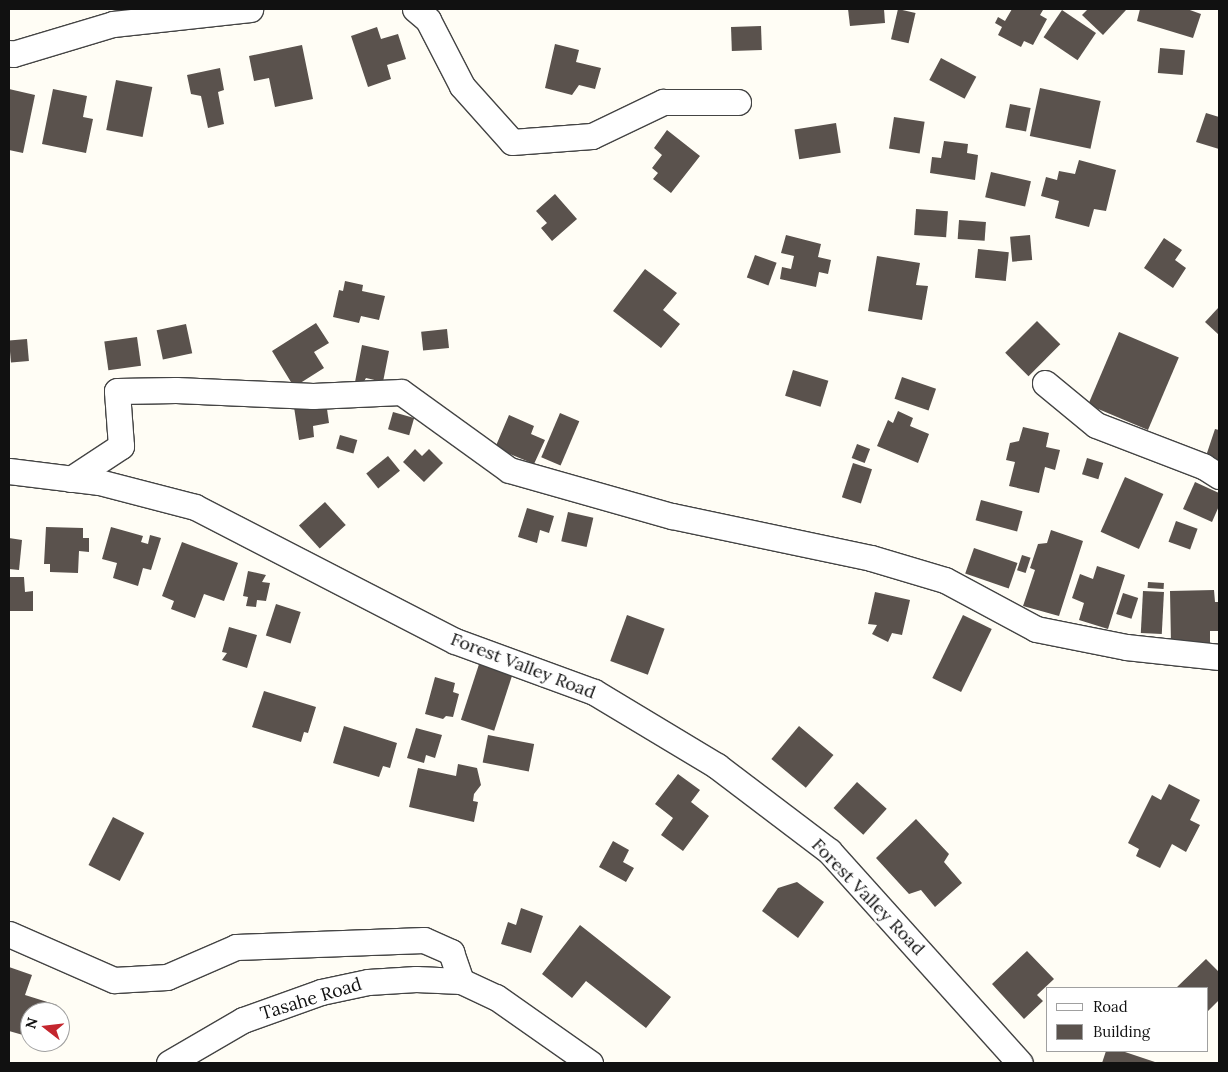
<!DOCTYPE html>
<style>
body{margin:0}
#map{position:relative;width:1228px;height:1072px;overflow:hidden;background:#fffdf5;font-family:Lora,serif}
div>[style]{position:absolute}
[style*='--x']{left:calc(var(--x)*1px);top:calc(var(--y)*1px);width:calc(var(--w)*1px);rotate:calc(var(--a)*1deg)}
.building>*{inset:0;background:#5a524d;transform-origin:0 0}
.roads{filter:drop-shadow(1px 0 #444) drop-shadow(-1px 0 #444) drop-shadow(0 1px #444) drop-shadow(0 -1px #444)}
.minor>*{height:25px;margin:-12.5px;padding:0 12.5px;transform-origin:12.5px;border-radius:12.5px;background:#fff}
span{translate:-50% -50%;white-space:nowrap;text-align:center;line-height:1.15;-webkit-text-stroke:5px #fff;paint-order:stroke}
.street-label{font-size:18px;color:#111}
.frame{position:absolute;inset:0;border:10px solid #111;pointer-events:none}
.legend{position:absolute;left:1046px;top:987px;width:162px;height:65px;box-sizing:border-box;background:#fff;border:1px solid #a0a0a0;margin:0;padding:6px 9px;list-style:none;font-size:15px;color:#111}
.legend li{display:flex;align-items:center;gap:10px;height:25px}
.legend b{width:25px;border:1px solid #a0a0a0}
.north{position:absolute;left:20px;top:1002px;width:50px;height:50px;box-sizing:border-box;background:#fff;border:1px solid #a0a0a0;border-radius:50%;rotate:286deg;font-size:14px;font-weight:700;line-height:20px;text-align:center;color:#111}
.north::after{content:'';display:block;margin:auto;width:18px;height:22px;background:#c4262e;clip-path:polygon(50% 0,100% 100%,50% 72%,0 100%)}
</style>
<div id="map">
<div class="building">
<div style="clip-path:polygon(848px 9px,884px 9px,885px 23px,850px 26px)"></div>
<div style="left:898px;top:9px;width:18px;height:31px;rotate:13deg"></div>
<div style="clip-path:polygon(1012px 9px,1043px 10px,1040px 15px,1047px 19px,1033px 45px,1024px 41px,1021px 47px,998px 35px,1002px 27px,995px 23px,998px 17px,1005px 21px)"></div>
<div style="clip-path:polygon(1088px 9px,1125px 9px,1126px 10px,1103px 35px,1082px 15px)"></div>
<div style="clip-path:polygon(1140px 9px,1187px 9px,1201px 14px,1193px 38px,1137px 21px)"></div>
<div style="left:1062px;top:10px;width:41px;height:33px;rotate:34deg"></div>
<div style="left:761px;top:26px;width:24px;height:30px;rotate:88deg"></div>
<div style="clip-path:polygon(377px 27px,381px 39px,398px 34px,406px 59px,387px 65px,391px 79px,368px 87px,351px 36px)"></div>
<div style="clip-path:polygon(555px 44px,579px 50px,576px 62px,601px 68px,595px 89px,579px 85px,572px 95px,545px 88px)"></div>
<div style="clip-path:polygon(302px 45px,313px 99px,275px 107px,269px 78px,254px 81px,249px 56px)"></div>
<div style="left:1160px;top:48px;width:25px;height:25px;rotate:5deg"></div>
<div style="left:941px;top:58px;width:40px;height:25px;rotate:28deg"></div>
<div style="clip-path:polygon(220px 68px,224px 90px,218px 92px,224px 124px,208px 128px,201px 96px,191px 94px,187px 75px)"></div>
<div style="left:116px;top:80px;width:37px;height:51px;rotate:11deg"></div>
<div style="left:1040px;top:88px;width:62px;height:49px;rotate:12deg"></div>
<div style="clip-path:polygon(9px 89px,35px 95px,23px 153px,9px 150px)"></div>
<div style="clip-path:polygon(53px 89px,87px 96px,83px 117px,93px 119px,86px 153px,42px 144px)"></div>
<div style="left:1010px;top:104px;width:21px;height:24px;rotate:11deg"></div>
<div style="clip-path:polygon(1206px 113px,1219px 117px,1219px 149px,1196px 142px)"></div>
<div style="left:894px;top:117px;width:31px;height:32px;rotate:9deg"></div>
<div style="left:836px;top:123px;width:30px;height:42px;rotate:81deg"></div>
<div style="clip-path:polygon(667px 130px,700px 156px,671px 193px,653px 179px,658px 173px,652px 168px,662px 155px,654px 148px)"></div>
<div style="clip-path:polygon(944px 141px,968px 144px,967px 153px,978px 155px,975px 180px,930px 173px,932px 157px,941px 158px)"></div>
<div style="clip-path:polygon(1079px 160px,1116px 170px,1106px 211px,1094px 209px,1089px 227px,1055px 218px,1059px 201px,1041px 196px,1046px 177px,1057px 180px,1059px 171px,1075px 174px)"></div>
<div style="left:991px;top:172px;width:41px;height:26px;rotate:13deg"></div>
<div style="clip-path:polygon(555px 194px,577px 219px,552px 241px,541px 228px,547px 223px,536px 211px)"></div>
<div style="left:916px;top:209px;width:32px;height:26px;rotate:4deg"></div>
<div style="left:959px;top:220px;width:27px;height:19px;rotate:4deg"></div>
<div style="clip-path:polygon(786px 235px,821px 244px,818px 257px,831px 260px,828px 274px,819px 272px,816px 287px,780px 279px,782px 267px,791px 269px,794px 256px,781px 253px)"></div>
<div style="left:1030px;top:235px;width:25px;height:20px;rotate:85deg"></div>
<div style="clip-path:polygon(1164px 238px,1182px 250px,1175px 260px,1186px 268px,1173px 288px,1144px 268px)"></div>
<div style="left:978px;top:249px;width:31px;height:29px;rotate:6deg"></div>
<div style="left:755px;top:255px;width:23px;height:24px;rotate:20deg"></div>
<div style="clip-path:polygon(877px 256px,920px 263px,916px 285px,928px 286px,922px 320px,868px 311px)"></div>
<div style="clip-path:polygon(645px 269px,677px 293px,663px 310px,680px 324px,661px 348px,613px 311px)"></div>
<div style="clip-path:polygon(345px 281px,363px 285px,362px 291px,385px 296px,379px 320px,361px 316px,359px 323px,333px 317px,339px 290px,343px 291px)"></div>
<div style="clip-path:polygon(1219px 307px,1219px 335px,1205px 322px)"></div>
<div style="left:1037px;top:321px;width:33px;height:45px;rotate:45deg"></div>
<div style="clip-path:polygon(316px 323px,329px 343px,314px 352px,324px 368px,294px 387px,272px 351px)"></div>
<div style="left:186px;top:324px;width:30px;height:30px;rotate:78deg"></div>
<div style="left:447px;top:329px;width:19px;height:26px;rotate:84deg"></div>
<div style="left:1119px;top:332px;width:65px;height:79px;rotate:23deg"></div>
<div style="left:137px;top:337px;width:29px;height:33px;rotate:82deg"></div>
<div style="left:27px;top:339px;width:22px;height:18px;rotate:85deg"></div>
<div style="clip-path:polygon(362px 345px,389px 351px,383px 382px,366px 378px,363px 383px,355px 382px)"></div>
<div style="left:793px;top:370px;width:37px;height:27px;rotate:17deg"></div>
<div style="left:902px;top:377px;width:36px;height:23px;rotate:19deg"></div>
<div style="clip-path:polygon(326px 402px,329px 423px,313px 426px,314px 437px,299px 440px,294px 407px)"></div>
<div style="clip-path:polygon(898px 411px,913px 418px,910px 426px,929px 434px,918px 463px,877px 446px,888px 420px,893px 423px)"></div>
<div style="left:393px;top:412px;width:22px;height:18px;rotate:16deg"></div>
<div style="left:560px;top:413px;width:21px;height:48px;rotate:23deg"></div>
<div style="clip-path:polygon(509px 415px,534px 426px,531px 434px,545px 440px,534px 464px,495px 448px)"></div>
<div style="clip-path:polygon(1023px 427px,1049px 433px,1046px 447px,1060px 450px,1055px 470px,1045px 467px,1039px 493px,1009px 486px,1015px 462px,1006px 460px,1010px 443px,1019px 441px)"></div>
<div style="clip-path:polygon(1215px 429px,1219px 430px,1219px 464px,1205px 459px)"></div>
<div style="left:340px;top:435px;width:18px;height:14px;rotate:16deg"></div>
<div style="left:857px;top:444px;width:14px;height:15px;rotate:21deg"></div>
<div style="clip-path:polygon(415px 449px,422px 456px,429px 449px,443px 463px,424px 482px,403px 462px)"></div>
<div style="left:388px;top:456px;width:19px;height:28px;rotate:51deg"></div>
<div style="left:1087px;top:458px;width:17px;height:17px;rotate:17deg"></div>
<div style="left:853px;top:463px;width:20px;height:36px;rotate:18deg"></div>
<div style="left:1125px;top:477px;width:42px;height:60px;rotate:24deg"></div>
<div style="clip-path:polygon(1195px 482px,1219px 493px,1219px 506px,1212px 522px,1183px 509px)"></div>
<div style="left:981px;top:500px;width:43px;height:21px;rotate:15deg"></div>
<div style="left:325px;top:502px;width:31px;height:35px;rotate:48deg"></div>
<div style="clip-path:polygon(527px 508px,554px 516px,549px 533px,540px 530px,537px 543px,518px 537px)"></div>
<div style="left:568px;top:512px;width:26px;height:30px;rotate:13deg"></div>
<div style="left:1176px;top:521px;width:23px;height:22px;rotate:20deg"></div>
<div style="clip-path:polygon(46px 527px,83px 528px,83px 538px,89px 538px,89px 552px,79px 551px,78px 573px,50px 572px,50px 564px,44px 564px)"></div>
<div style="clip-path:polygon(111px 527px,143px 536px,141px 542px,148px 544px,150px 535px,161px 538px,151px 570px,143px 568px,138px 586px,113px 578px,117px 563px,102px 559px)"></div>
<div style="clip-path:polygon(1051px 530px,1083px 541px,1059px 616px,1023px 606px,1035px 570px,1030px 568px,1038px 544px,1047px 543px)"></div>
<div style="clip-path:polygon(9px 538px,22px 540px,19px 570px,9px 569px)"></div>
<div style="clip-path:polygon(182px 542px,238px 563px,224px 601px,204px 594px,195px 618px,171px 609px,174px 601px,162px 596px)"></div>
<div style="left:974px;top:548px;width:46px;height:27px;rotate:19deg"></div>
<div style="left:1022px;top:555px;width:9px;height:16px;rotate:18deg"></div>
<div style="clip-path:polygon(1097px 566px,1125px 575px,1108px 629px,1079px 620px,1084px 603px,1072px 598px,1080px 574px,1093px 579px)"></div>
<div style="clip-path:polygon(248px 571px,266px 575px,262px 582px,270px 583px,266px 601px,257px 600px,256px 607px,246px 606px,248px 597px,243px 596px)"></div>
<div style="clip-path:polygon(9px 577px,24px 577px,25px 592px,33px 591px,33px 611px,9px 611px)"></div>
<div style="left:1148px;top:582px;width:16px;height:6px;rotate:4deg"></div>
<div style="clip-path:polygon(1214px 590px,1215px 602px,1219px 602px,1219px 631px,1210px 631px,1210px 643px,1171px 644px,1170px 591px)"></div>
<div style="left:1143px;top:591px;width:21px;height:42px;rotate:3deg"></div>
<div style="clip-path:polygon(875px 592px,910px 600px,902px 635px,892px 633px,888px 642px,872px 634px,877px 625px,868px 624px)"></div>
<div style="left:1123px;top:593px;width:16px;height:22px;rotate:18deg"></div>
<div style="left:276px;top:604px;width:26px;height:33px;rotate:18deg"></div>
<div style="left:627px;top:615px;width:40px;height:49px;rotate:20deg"></div>
<div style="left:963px;top:615px;width:32px;height:70px;rotate:26deg"></div>
<div style="clip-path:polygon(229px 627px,257px 635px,247px 668px,222px 660px,227px 653px,222px 652px)"></div>
<div style="left:481px;top:658px;width:35px;height:65px;rotate:18deg"></div>
<div style="clip-path:polygon(435px 677px,455px 683px,453px 692px,459px 694px,453px 717px,446px 716px,443px 719px,425px 714px)"></div>
<div style="clip-path:polygon(264px 691px,316px 707px,308px 733px,304px 732px,301px 742px,252px 727px)"></div>
<div style="clip-path:polygon(344px 726px,397px 743px,390px 768px,383px 766px,379px 777px,333px 763px)"></div>
<div style="left:799px;top:726px;width:45px;height:43px;rotate:40deg"></div>
<div style="clip-path:polygon(416px 728px,442px 735px,435px 758px,426px 755px,424px 763px,407px 758px)"></div>
<div style="left:488px;top:735px;width:47px;height:28px;rotate:11deg"></div>
<div style="clip-path:polygon(458px 764px,477px 768px,481px 785px,474px 794px,473px 801px,478px 802px,474px 822px,409px 807px,418px 768px,456px 776px)"></div>
<div style="clip-path:polygon(678px 774px,700px 790px,691px 802px,709px 816px,683px 851px,661px 835px,673px 818px,655px 804px)"></div>
<div style="left:857px;top:782px;width:40px;height:35px;rotate:42deg"></div>
<div style="clip-path:polygon(1169px 784px,1200px 800px,1190px 820px,1200px 825px,1186px 852px,1172px 844px,1160px 868px,1136px 856px,1139px 849px,1128px 843px,1152px 795px,1161px 800px)"></div>
<div style="left:113px;top:817px;width:35px;height:54px;rotate:27deg"></div>
<div style="clip-path:polygon(916px 819px,949px 854px,944px 862px,962px 883px,935px 907px,921px 890px,909px 894px,876px 858px)"></div>
<div style="clip-path:polygon(613px 841px,629px 850px,623px 862px,634px 868px,626px 882px,599px 867px)"></div>
<div style="clip-path:polygon(797px 882px,824px 902px,798px 938px,762px 911px,778px 888px)"></div>
<div style="clip-path:polygon(521px 908px,543px 916px,531px 953px,501px 944px,508px 922px,516px 925px)"></div>
<div style="clip-path:polygon(580px 925px,671px 997px,646px 1028px,586px 981px,572px 998px,542px 974px)"></div>
<div style="clip-path:polygon(1027px 951px,1054px 979px,1037px 995px,1043px 1001px,1024px 1019px,992px 984px)"></div>
<div style="clip-path:polygon(1206px 959px,1219px 972px,1219px 1000px,1207px 1012px,1207px 988px,1176px 988px)"></div>
<div style="clip-path:polygon(9px 967px,32px 975px,25px 995px,57px 1005px,55px 1012px,30px 1012px,30px 1037px,9px 1031px)"></div>
<div style="clip-path:polygon(1106px 1051px,1122px 1051px,1158px 1063px,1102px 1063px)"></div>
</div>
<div class="roads">
<div class="minor">
<div style="--x:415;--y:9;--w:17;--a:40"></div>
<div style="--x:428;--y:20;--w:74;--a:62.7"></div>
<div style="--x:462;--y:86;--w:75;--a:48.2"></div>
<div style="--x:512;--y:142;--w:80;--a:-4.3"></div>
<div style="--x:592;--y:136;--w:79;--a:-25.6"></div>
<div style="--x:663;--y:102;--w:75;--a:0"></div>
<div style="--x:9;--y:53;--w:4;--a:14"></div>
<div style="--x:13;--y:54;--w:104;--a:-16.7"></div>
<div style="--x:113;--y:24;--w:138;--a:-6.2"></div>
<div style="--x:1045;--y:383;--w:66;--a:39.5"></div>
<div style="--x:1096;--y:425;--w:115;--a:21"></div>
<div style="--x:1203;--y:466;--w:19;--a:32"></div>
<div style="--x:9;--y:471;--w:91;--a:7"></div>
<div style="--x:99;--y:482;--w:99;--a:14.6"></div>
<div style="--x:195;--y:507;--w:292;--a:27.3"></div>
<div style="--x:455;--y:641;--w:148;--a:20.1"></div>
<div style="--x:594;--y:692;--w:144;--a:31"></div>
<div style="--x:717;--y:766;--w:141;--a:37.2"></div>
<div style="--x:829;--y:851;--w:285;--a:48"></div>
<div style="--x:71;--y:479;--w:60;--a:-33.4"></div>
<div style="--x:121;--y:446;--w:55;--a:-94.2"></div>
<div style="--x:117;--y:391;--w:59;--a:-1"></div>
<div style="--x:176;--y:390;--w:137;--a:2.5"></div>
<div style="--x:313;--y:396;--w:88;--a:-2.6"></div>
<div style="--x:401;--y:392;--w:133;--a:35.8"></div>
<div style="--x:509;--y:470;--w:169;--a:15.8"></div>
<div style="--x:672;--y:516;--w:203;--a:11.9"></div>
<div style="--x:871;--y:558;--w:77;--a:16.6"></div>
<div style="--x:945;--y:580;--w:103;--a:28.3"></div>
<div style="--x:1036;--y:629;--w:92;--a:11.3"></div>
<div style="--x:1126;--y:647;--w:94;--a:6.1"></div>
<div style="--x:9;--y:934;--w:115;--a:23.7"></div>
<div style="--x:114;--y:980;--w:53;--a:-3.2"></div>
<div style="--x:167;--y:977;--w:75;--a:-23.5"></div>
<div style="--x:236;--y:947;--w:188;--a:-2.1"></div>
<div style="--x:424;--y:940;--w:30;--a:24"></div>
<div style="--x:451;--y:952;--w:31;--a:71"></div>
<div style="--x:169;--y:1063;--w:86;--a:-30.2"></div>
<div style="--x:243;--y:1020;--w:83;--a:-19.7"></div>
<div style="--x:321;--y:992;--w:48;--a:-12"></div>
<div style="--x:368;--y:982;--w:48;--a:-3.6"></div>
<div style="--x:416;--y:979;--w:45;--a:2.5"></div>
<div style="--x:461;--y:981;--w:38;--a:25"></div>
<div style="--x:496;--y:997;--w:115;--a:35.1"></div>
</div>
</div>
<div class="street-label">
<span style="left:523px;top:666px;rotate:21deg">Forest Valley Road</span>
<span style="left:868px;top:897px;rotate:46deg">Forest Valley Road</span>
<span style="left:311px;top:999px;rotate:-17deg">Tasahe Road</span>
</div>
<div class="frame"></div>
<ul class="legend">
<li><b style="height:6px;background:#fff"></b>Road</li>
<li><b style="height:14px;background:#5a524d"></b>Building</li>
</ul>
<div class="north">N</div>
</div>
